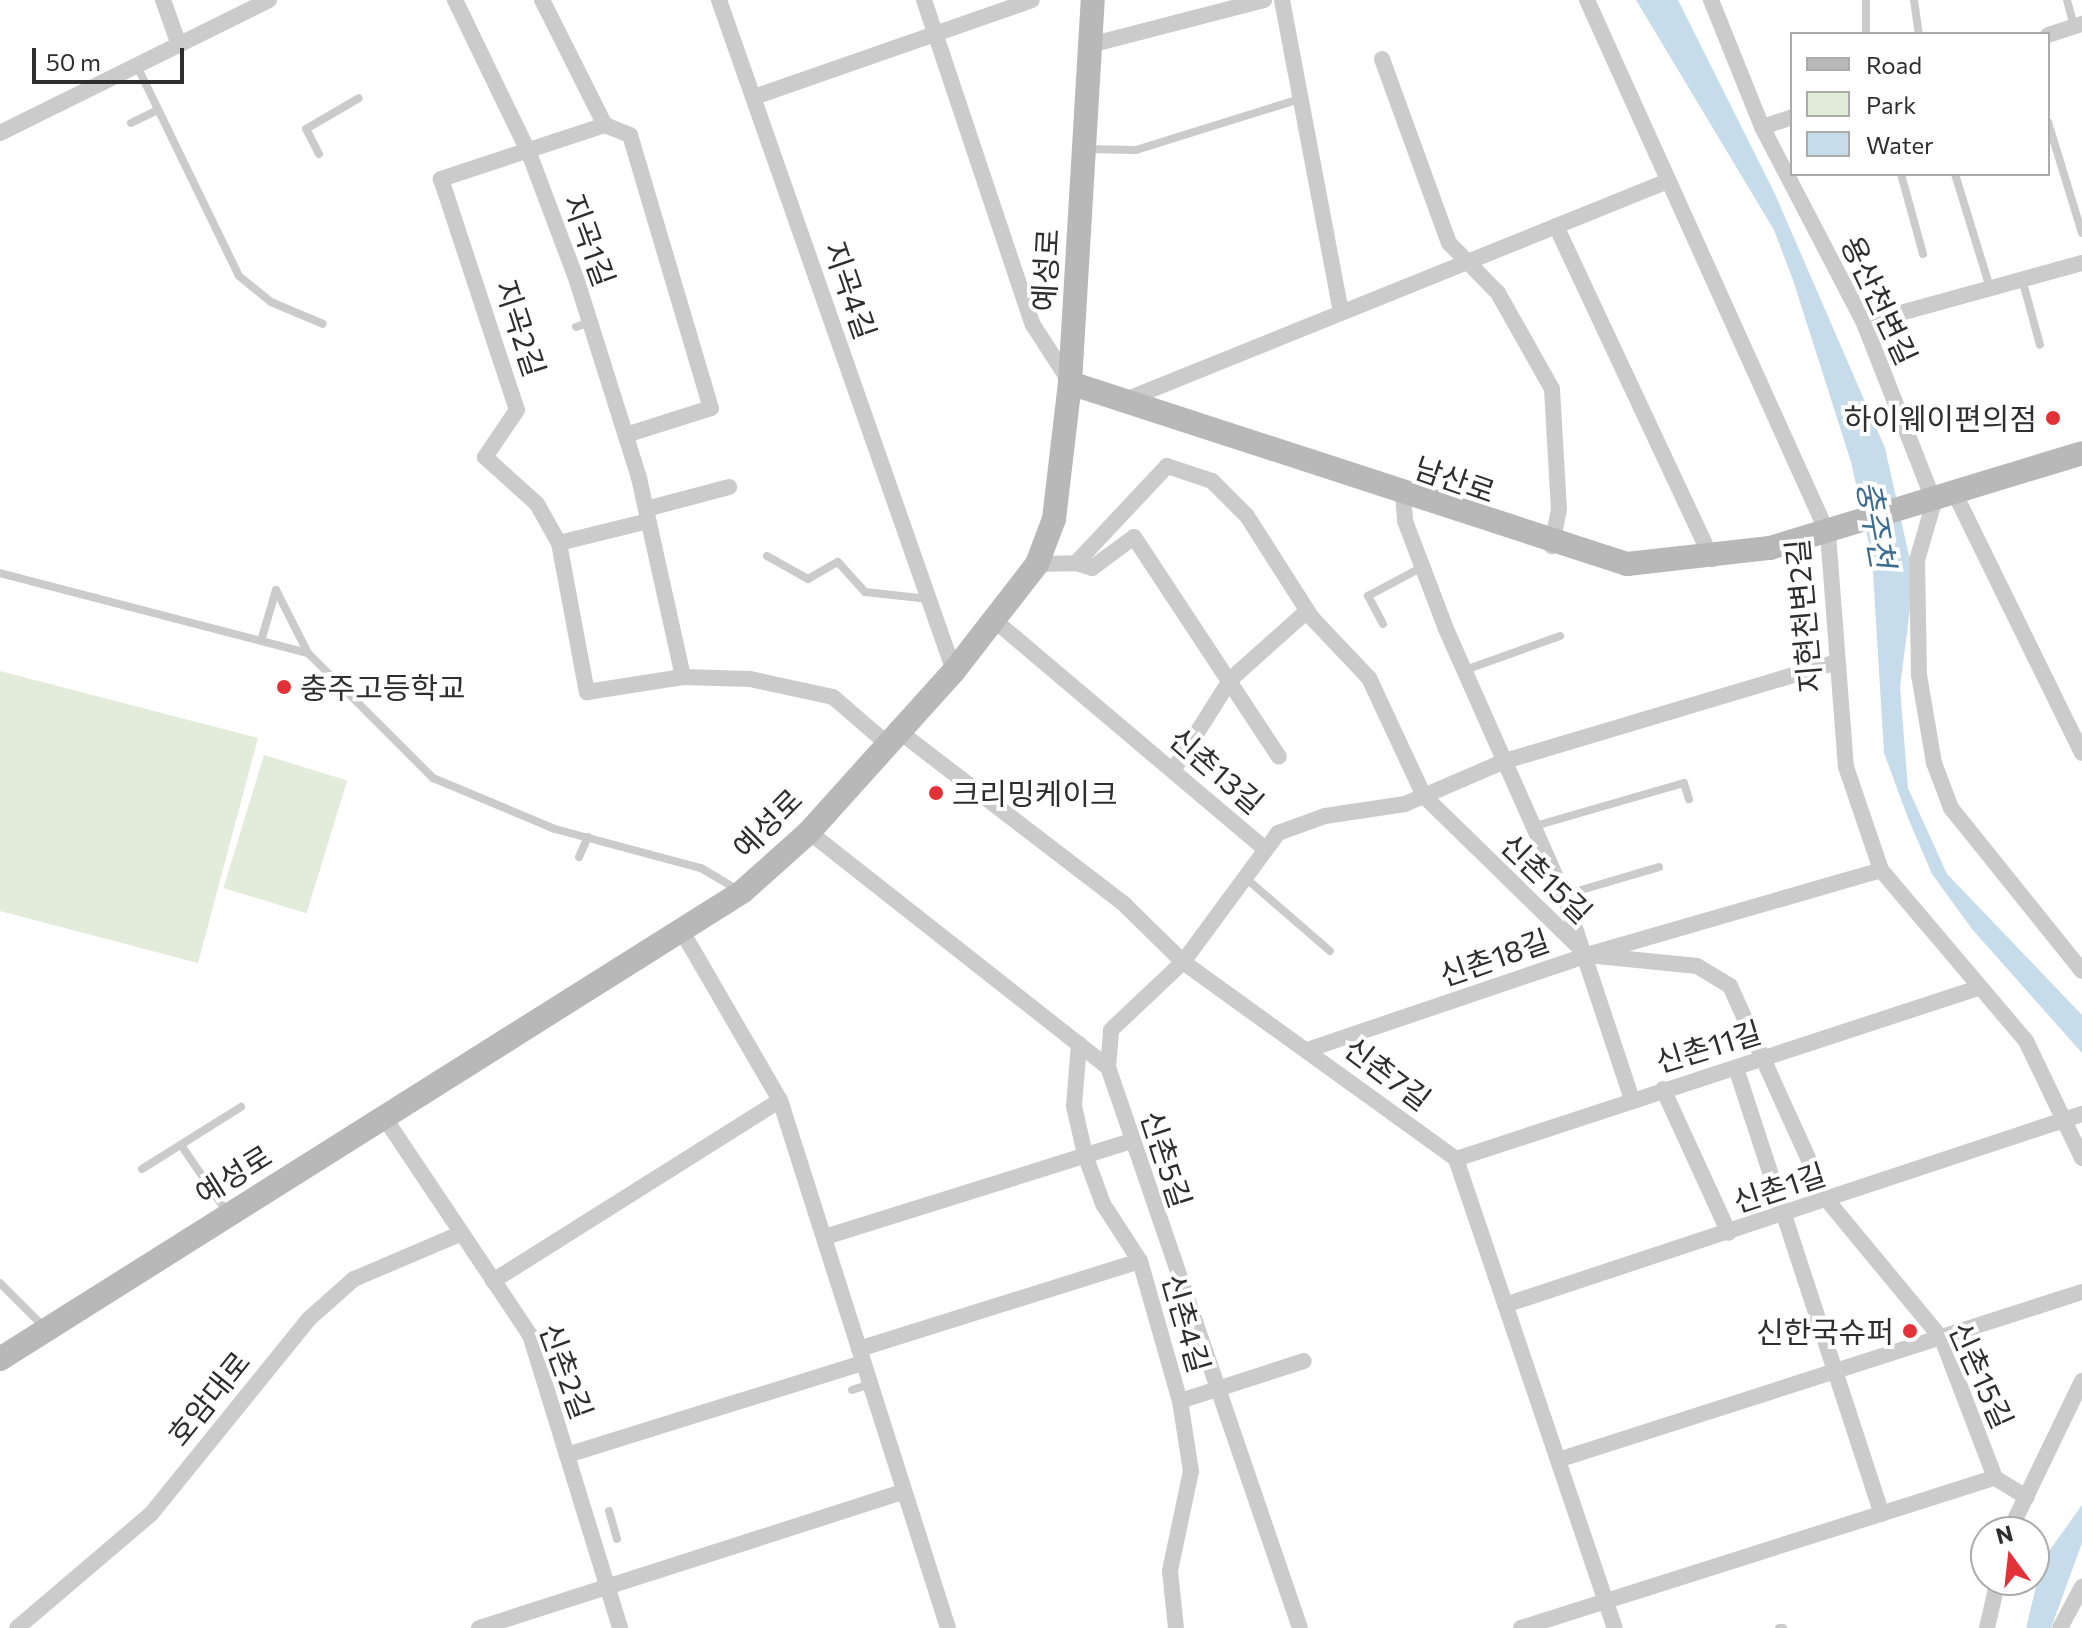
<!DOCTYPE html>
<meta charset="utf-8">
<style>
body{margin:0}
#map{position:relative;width:2082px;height:1628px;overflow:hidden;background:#fff;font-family:Commissioner,"Noto Sans KR",sans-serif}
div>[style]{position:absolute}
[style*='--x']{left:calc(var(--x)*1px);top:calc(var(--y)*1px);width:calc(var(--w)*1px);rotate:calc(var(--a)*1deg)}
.green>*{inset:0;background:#e3ebdb;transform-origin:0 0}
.water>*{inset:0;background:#c7dceb}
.lane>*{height:8px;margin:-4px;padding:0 4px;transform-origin:4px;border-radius:4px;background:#cbcbcb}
.street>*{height:16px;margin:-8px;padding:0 8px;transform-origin:8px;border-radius:8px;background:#cbcbcb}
.secondary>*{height:24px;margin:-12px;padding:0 12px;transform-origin:12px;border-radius:12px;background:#b8b8b8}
.dots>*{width:22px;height:22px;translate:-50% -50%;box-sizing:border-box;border:4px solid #fff;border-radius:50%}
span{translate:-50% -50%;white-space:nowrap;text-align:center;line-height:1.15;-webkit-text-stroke:8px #fff;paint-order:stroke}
.street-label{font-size:30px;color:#2e2e2e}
.poi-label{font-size:30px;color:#2e2e2e}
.right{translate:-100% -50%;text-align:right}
.left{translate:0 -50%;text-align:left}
.water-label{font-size:32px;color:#3c6c8f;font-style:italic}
.legend{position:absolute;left:1790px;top:32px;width:260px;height:144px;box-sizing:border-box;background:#fff;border:2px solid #ababab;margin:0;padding:10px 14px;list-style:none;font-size:24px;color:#2e2e2e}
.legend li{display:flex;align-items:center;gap:16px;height:40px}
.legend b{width:40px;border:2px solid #ababab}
.north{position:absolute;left:1970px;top:1516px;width:80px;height:80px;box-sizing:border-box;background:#fff;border:2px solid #ababab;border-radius:50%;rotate:345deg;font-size:22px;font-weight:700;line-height:32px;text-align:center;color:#2e2e2e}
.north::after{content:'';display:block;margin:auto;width:28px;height:36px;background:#e33138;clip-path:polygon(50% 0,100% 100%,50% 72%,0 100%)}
.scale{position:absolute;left:32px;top:48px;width:152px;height:36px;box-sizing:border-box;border:4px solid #2e2e2e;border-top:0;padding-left:10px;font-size:24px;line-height:28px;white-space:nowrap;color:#2e2e2e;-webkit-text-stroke:6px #fff;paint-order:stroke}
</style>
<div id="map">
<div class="green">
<div style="clip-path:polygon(0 671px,258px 738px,198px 963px,0 911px)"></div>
<div style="left:264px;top:755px;width:87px;height:139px;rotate:17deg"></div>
</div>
<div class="water">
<div style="clip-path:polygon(1636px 0,1678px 0,1775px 194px,1885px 448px,1914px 578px,1900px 687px,1908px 788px,1947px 874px,2082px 1015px,2082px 1053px,1972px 929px,1932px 874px,1908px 818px,1884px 753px,1872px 557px,1851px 462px,1793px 280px,1774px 230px)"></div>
<div style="clip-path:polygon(2082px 1505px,2082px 1543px,2051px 1628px,2026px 1628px,2042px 1561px)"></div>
</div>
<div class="lane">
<div style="--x:1914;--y:0;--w:34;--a:82"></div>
<div style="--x:2067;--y:0;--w:27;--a:75"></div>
<div style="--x:1866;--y:34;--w:34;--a:-90"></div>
<div style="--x:137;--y:66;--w:233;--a:64.1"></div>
<div style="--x:239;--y:276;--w:41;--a:39.1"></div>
<div style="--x:271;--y:302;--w:56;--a:22.9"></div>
<div style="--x:2048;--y:122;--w:116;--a:73"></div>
<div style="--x:131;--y:123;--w:30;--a:-26"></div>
<div style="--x:1086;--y:149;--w:50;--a:1.1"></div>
<div style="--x:1136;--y:150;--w:172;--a:-17.3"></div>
<div style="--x:319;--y:154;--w:28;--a:-117"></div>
<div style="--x:306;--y:129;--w:61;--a:-30.3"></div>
<div style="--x:1901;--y:174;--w:83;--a:74.6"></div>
<div style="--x:1955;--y:174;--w:119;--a:72.9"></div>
<div style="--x:2022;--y:279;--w:68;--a:74.7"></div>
<div style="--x:576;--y:327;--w:15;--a:-20"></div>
<div style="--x:767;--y:556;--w:47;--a:29.3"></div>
<div style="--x:808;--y:579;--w:34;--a:-30"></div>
<div style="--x:838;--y:562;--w:40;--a:48"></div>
<div style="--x:865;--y:592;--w:64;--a:6.2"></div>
<div style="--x:0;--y:573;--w:318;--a:14.6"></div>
<div style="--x:308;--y:653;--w:177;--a:45"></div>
<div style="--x:433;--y:778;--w:132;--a:22.7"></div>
<div style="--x:555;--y:829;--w:151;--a:15"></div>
<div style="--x:701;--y:868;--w:43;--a:30.7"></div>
<div style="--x:1383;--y:624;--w:32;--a:-118"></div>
<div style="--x:1368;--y:596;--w:61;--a:-28.2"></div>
<div style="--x:261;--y:641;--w:53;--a:-73.6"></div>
<div style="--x:276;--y:590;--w:71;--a:63.1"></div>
<div style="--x:1465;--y:670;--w:101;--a:-19.7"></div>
<div style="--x:1535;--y:826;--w:155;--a:-16.1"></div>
<div style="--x:1684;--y:783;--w:17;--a:73"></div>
<div style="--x:579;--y:857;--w:22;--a:-66"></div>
<div style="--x:1249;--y:881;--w:107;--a:40.8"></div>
<div style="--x:1564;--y:895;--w:99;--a:-16.4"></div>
<div style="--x:181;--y:1145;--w:83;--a:55.7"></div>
<div style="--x:142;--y:1169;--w:117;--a:-32.1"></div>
<div style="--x:0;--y:1283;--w:61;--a:45"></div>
<div style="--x:852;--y:1390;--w:19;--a:-18"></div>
<div style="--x:609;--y:1511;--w:29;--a:74"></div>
<div style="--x:1779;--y:1628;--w:4;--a:0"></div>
</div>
<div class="street">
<div style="--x:163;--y:0;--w:48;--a:70.4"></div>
<div style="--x:455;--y:0;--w:170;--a:64.2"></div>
<div style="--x:529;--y:153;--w:137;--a:69.4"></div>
<div style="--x:577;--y:281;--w:207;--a:72.5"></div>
<div style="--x:639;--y:478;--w:204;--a:77.5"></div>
<div style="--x:683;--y:677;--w:67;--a:1.7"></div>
<div style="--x:750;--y:679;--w:85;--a:12.2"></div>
<div style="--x:833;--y:697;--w:67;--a:40.8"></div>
<div style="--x:542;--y:0;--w:140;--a:63.3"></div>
<div style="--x:605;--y:125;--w:27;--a:22"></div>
<div style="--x:630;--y:135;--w:285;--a:73.5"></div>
<div style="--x:711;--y:408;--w:89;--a:162.4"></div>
<div style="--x:719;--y:0;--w:711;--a:70.7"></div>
<div style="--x:924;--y:0;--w:343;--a:71.5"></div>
<div style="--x:1033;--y:325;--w:68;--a:57"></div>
<div style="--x:1282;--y:0;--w:318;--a:79.3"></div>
<div style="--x:1587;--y:0;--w:586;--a:65.71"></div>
<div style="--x:1828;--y:534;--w:234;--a:85.6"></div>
<div style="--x:1846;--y:767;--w:109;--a:71.2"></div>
<div style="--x:1881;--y:870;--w:224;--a:49.7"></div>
<div style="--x:2026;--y:1041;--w:130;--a:64.4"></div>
<div style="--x:1711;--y:0;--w:137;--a:68.1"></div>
<div style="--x:1762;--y:127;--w:221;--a:62.5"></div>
<div style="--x:1864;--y:323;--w:192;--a:68.6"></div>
<div style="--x:1934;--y:502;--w:60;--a:106.3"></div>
<div style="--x:1917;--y:560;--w:115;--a:89"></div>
<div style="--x:1919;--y:675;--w:89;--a:80.3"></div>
<div style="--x:1934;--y:763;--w:48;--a:69.3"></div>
<div style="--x:1951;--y:808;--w:209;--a:51.2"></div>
<div style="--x:2048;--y:35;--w:36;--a:-18"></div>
<div style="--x:1090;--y:45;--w:180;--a:-14.5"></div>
<div style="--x:1382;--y:59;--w:196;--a:70"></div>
<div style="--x:1449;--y:243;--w:70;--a:45.6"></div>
<div style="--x:1498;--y:293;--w:110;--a:60.6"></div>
<div style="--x:1552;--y:389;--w:120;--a:86.7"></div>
<div style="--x:1559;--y:509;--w:38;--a:101"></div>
<div style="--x:754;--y:97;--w:294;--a:-19.2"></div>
<div style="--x:605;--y:125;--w:173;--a:161.8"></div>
<div style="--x:441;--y:179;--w:243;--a:71.8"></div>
<div style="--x:517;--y:410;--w:57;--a:124.2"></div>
<div style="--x:485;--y:457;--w:70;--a:42.1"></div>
<div style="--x:537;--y:504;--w:45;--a:60.6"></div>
<div style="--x:559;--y:543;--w:152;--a:79.4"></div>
<div style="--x:587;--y:692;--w:97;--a:-8.9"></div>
<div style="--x:1762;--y:127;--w:32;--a:-18"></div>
<div style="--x:0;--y:133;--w:300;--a:-26.3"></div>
<div style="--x:1556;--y:226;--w:368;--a:64.9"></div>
<div style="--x:1864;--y:323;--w:226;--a:-15.4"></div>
<div style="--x:1123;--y:401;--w:588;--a:-21.98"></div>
<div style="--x:1403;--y:496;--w:25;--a:85"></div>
<div style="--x:1405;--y:521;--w:116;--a:69.2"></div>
<div style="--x:1446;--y:629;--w:291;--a:66.1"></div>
<div style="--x:1564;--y:895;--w:215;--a:71.6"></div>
<div style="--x:1956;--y:496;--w:286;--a:63.9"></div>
<div style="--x:646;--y:509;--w:86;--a:-14.8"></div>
<div style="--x:559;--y:543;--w:92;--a:-13.9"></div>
<div style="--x:1076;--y:563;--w:17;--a:17"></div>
<div style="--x:1092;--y:568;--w:52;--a:-36.4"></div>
<div style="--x:1134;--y:537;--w:263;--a:56.6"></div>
<div style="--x:1037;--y:564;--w:39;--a:-1"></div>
<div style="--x:1076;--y:563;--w:133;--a:-46.8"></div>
<div style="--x:1167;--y:466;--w:47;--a:18.4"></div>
<div style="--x:1212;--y:481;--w:49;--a:45"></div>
<div style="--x:1247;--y:516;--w:121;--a:57.5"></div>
<div style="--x:1312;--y:618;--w:83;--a:46.5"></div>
<div style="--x:1369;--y:678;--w:130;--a:65"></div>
<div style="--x:1424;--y:796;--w:228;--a:44.3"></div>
<div style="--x:1587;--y:955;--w:111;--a:5.7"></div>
<div style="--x:1697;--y:966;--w:39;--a:31"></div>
<div style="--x:1730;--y:986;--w:235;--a:65.6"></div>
<div style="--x:1827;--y:1200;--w:180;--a:50.4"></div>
<div style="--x:1942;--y:1339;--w:149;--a:69.1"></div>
<div style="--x:994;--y:620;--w:352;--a:40.2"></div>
<div style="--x:896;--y:729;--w:289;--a:37.5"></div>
<div style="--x:1125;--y:905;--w:81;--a:44.5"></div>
<div style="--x:1183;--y:962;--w:337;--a:35.8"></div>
<div style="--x:1456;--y:1159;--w:495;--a:71.3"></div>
<div style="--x:1174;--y:769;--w:107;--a:-57.7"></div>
<div style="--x:1231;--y:679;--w:102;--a:-41.8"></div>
<div style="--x:809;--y:832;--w:380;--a:38.2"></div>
<div style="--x:1108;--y:1067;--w:593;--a:71.11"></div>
<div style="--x:683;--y:933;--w:193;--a:59.9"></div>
<div style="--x:780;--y:1100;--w:554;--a:72.35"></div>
<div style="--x:1079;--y:1044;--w:62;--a:94.6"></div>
<div style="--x:1074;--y:1106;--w:50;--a:77.3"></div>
<div style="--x:1085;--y:1155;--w:52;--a:69.8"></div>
<div style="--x:1103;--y:1204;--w:68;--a:57"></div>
<div style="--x:1140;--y:1261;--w:146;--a:74.1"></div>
<div style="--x:1180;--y:1401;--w:71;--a:81.1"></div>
<div style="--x:1191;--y:1471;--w:102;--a:101.9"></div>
<div style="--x:1170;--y:1571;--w:57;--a:84"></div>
<div style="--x:1310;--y:1049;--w:293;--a:-18.7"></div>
<div style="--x:1587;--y:955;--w:306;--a:-16.1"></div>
<div style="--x:1108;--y:1067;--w:37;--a:-85"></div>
<div style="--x:1111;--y:1030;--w:99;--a:-43.4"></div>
<div style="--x:1183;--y:962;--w:160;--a:-53.6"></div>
<div style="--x:1278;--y:833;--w:50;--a:-19.9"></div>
<div style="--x:1325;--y:816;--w:81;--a:-8.5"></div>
<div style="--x:1405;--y:804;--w:109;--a:-23.3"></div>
<div style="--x:1505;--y:761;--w:343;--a:-16.6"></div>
<div style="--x:1736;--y:1068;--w:469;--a:71.9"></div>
<div style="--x:1663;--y:1089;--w:158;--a:65.4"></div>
<div style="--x:384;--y:1117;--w:262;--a:56.2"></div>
<div style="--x:530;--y:1335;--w:307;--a:72.9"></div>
<div style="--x:1456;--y:1159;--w:549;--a:-18.14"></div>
<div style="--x:825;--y:1237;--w:321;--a:-17.4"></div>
<div style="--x:493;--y:1281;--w:339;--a:-32.2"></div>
<div style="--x:1505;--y:1305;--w:608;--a:-18.32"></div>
<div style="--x:859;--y:1349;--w:294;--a:-17.4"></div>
<div style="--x:1180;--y:1401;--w:130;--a:-17.9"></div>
<div style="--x:567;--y:1455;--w:310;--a:-17.3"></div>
<div style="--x:1558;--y:1460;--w:550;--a:-17.78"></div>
<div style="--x:2009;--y:1532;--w:168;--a:-64.2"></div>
<div style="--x:17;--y:1628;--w:176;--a:-40.4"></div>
<div style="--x:151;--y:1514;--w:252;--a:-51"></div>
<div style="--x:310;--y:1318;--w:59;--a:-41.6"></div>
<div style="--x:354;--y:1279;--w:117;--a:-23.1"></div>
<div style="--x:479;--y:1628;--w:445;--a:-17.8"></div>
<div style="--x:1521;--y:1628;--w:497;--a:-17.6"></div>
<div style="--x:1995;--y:1478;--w:37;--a:31"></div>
<div style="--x:1987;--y:1628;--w:49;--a:-77.1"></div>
<div style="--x:2060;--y:1628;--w:47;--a:-61.8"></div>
</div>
<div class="secondary">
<div style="--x:1070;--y:383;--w:586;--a:18"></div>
<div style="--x:1627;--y:564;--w:144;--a:-6.4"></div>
<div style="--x:1770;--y:548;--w:326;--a:-16.9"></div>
<div style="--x:0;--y:1359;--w:877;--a:-32.19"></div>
<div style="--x:742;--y:892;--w:90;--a:-41.8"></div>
<div style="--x:809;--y:832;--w:217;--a:-48"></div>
<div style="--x:954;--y:671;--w:135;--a:-52.2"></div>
<div style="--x:1037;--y:564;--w:48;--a:-69.3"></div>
<div style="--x:1054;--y:519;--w:137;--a:-83.3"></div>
<div style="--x:1070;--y:383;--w:384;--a:-86.6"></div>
</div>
<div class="dots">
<div style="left:2053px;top:418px;background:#e33138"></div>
<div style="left:284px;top:687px;background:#e33138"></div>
<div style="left:936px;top:793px;background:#e33138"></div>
<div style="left:1910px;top:1331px;background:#e33138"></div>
</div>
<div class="street-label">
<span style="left:590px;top:240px;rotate:70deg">지곡1길</span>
<span style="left:1045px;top:270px;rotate:-87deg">예성로</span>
<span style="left:851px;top:290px;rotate:71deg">지곡4길</span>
<span style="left:1880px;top:300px;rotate:65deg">용산천변길</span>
<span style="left:521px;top:328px;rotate:72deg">지곡2길</span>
<span style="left:1455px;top:479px;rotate:19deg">남산로</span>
<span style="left:1803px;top:616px;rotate:-95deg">지현천변2길</span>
<span style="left:1217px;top:770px;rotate:41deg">신촌13길</span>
<span style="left:767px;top:823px;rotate:-45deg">예성로</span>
<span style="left:1547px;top:878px;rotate:44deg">신촌15길</span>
<span style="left:1494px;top:957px;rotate:-19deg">신촌18길</span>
<span style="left:1708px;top:1046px;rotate:-17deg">신촌11길</span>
<span style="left:1388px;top:1073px;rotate:37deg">신촌7길</span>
<span style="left:1167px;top:1159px;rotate:72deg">신촌5길</span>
<span style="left:233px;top:1174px;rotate:-32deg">예성로</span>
<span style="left:1779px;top:1187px;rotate:-18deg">신촌1길</span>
<span style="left:1187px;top:1323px;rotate:74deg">신촌4길</span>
<span style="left:567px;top:1371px;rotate:70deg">신촌2길</span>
<span style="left:1982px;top:1375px;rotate:66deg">신촌15길</span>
<span style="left:208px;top:1398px;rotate:-51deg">호암대로</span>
</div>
<div class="poi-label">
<span class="right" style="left:2037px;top:418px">하이웨이편의점</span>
<span class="left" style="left:300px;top:687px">충주고등학교</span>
<span class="left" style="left:952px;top:793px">크리밍케이크</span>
<span class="right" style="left:1894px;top:1331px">신한국슈퍼</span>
</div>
<div class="water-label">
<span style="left:1877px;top:524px;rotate:80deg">충주천</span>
</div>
<ul class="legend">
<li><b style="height:10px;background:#b8b8b8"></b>Road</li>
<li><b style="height:22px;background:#e3ebdb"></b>Park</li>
<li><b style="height:22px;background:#c7dceb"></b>Water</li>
</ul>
<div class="north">N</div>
<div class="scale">50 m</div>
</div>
